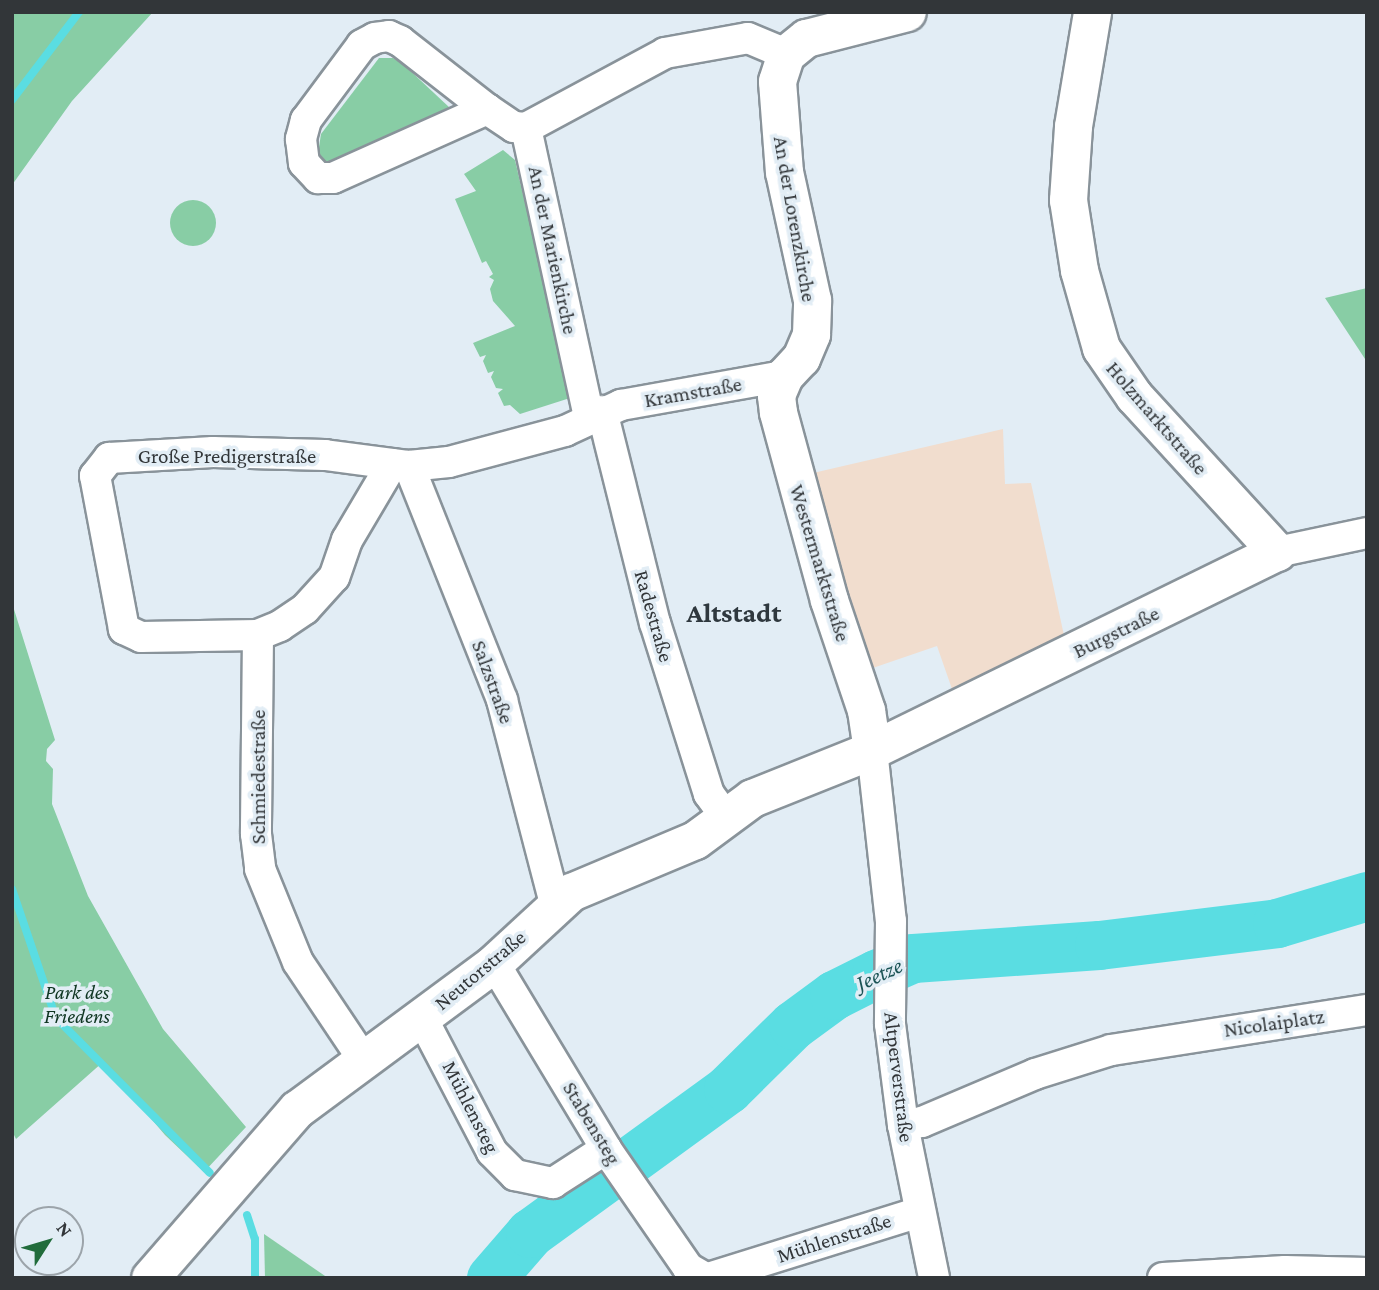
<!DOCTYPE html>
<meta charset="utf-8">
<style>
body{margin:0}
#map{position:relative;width:1379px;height:1290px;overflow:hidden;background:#e2edf5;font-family:"Crimson Pro",serif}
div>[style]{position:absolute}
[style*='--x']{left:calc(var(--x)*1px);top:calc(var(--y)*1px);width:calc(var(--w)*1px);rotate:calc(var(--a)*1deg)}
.commercial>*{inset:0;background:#f1ddce}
.green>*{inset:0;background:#88cda5}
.round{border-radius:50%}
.stream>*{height:8px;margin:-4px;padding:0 4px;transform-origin:4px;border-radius:4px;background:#5adde2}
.river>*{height:49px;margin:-24.5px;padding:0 24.5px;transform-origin:24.5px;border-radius:24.5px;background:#5adde2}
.roads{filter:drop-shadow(2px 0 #89939a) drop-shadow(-2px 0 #89939a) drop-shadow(0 2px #89939a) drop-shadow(0 -2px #89939a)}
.minor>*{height:30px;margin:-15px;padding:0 15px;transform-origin:15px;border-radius:15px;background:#fff}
.tertiary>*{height:37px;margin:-18.5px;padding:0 18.5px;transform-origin:18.5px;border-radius:18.5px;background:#fff}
span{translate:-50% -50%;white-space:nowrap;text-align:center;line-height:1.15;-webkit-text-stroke:7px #e2edf5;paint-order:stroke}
.street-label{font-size:21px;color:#323639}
.park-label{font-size:21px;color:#0e3521;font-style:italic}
.water-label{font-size:23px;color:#1b5355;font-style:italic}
.district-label{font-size:28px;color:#2f383e;font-weight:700}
.frame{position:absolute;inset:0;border:14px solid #323639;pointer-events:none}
.north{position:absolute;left:14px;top:1206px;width:70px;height:70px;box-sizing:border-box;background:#e2edf5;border:2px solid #9ca4aa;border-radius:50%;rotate:53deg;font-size:19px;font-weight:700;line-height:28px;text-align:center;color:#323639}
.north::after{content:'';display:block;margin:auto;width:24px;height:32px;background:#216c3b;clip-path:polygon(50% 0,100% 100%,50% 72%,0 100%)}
</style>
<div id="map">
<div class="commercial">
<div style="clip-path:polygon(1003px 429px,1005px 484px,1031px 483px,1065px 640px,952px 689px,937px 646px,864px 671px,813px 473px)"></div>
</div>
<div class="green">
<div style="clip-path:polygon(12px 12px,153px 12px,72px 101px,12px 185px)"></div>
<div style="clip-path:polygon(379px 58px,393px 58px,403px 64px,450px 108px,342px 174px,317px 160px,321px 134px)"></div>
<div style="clip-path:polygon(503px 150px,515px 160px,570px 398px,520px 414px,510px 405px,504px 406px,498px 393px,503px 389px,496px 388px,491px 377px,494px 371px,488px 373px,483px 361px,486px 355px,480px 357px,473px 343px,515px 326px,493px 301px,490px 289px,494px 280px,489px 277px,493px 274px,486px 261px,482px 263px,455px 199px,476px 191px,464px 174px)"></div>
<div class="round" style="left:170px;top:200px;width:46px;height:46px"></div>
<div style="clip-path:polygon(1367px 288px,1367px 362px,1325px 298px)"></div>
<div style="clip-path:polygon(12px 603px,55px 740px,47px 749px,46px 761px,53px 769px,52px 804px,88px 896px,163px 1029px,246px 1127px,204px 1172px,165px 1135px,103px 1062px,16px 1139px,12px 1131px)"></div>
<div style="clip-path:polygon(264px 1234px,328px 1278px,265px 1278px)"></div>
</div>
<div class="stream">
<div style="--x:12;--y:100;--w:111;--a:-52.7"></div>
<div style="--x:12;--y:889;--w:136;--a:71.2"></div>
<div style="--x:56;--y:1018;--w:218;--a:45.2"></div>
<div style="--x:247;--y:1215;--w:25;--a:72"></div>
<div style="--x:255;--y:1239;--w:39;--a:90"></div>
</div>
<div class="river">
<div style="--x:491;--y:1278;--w:60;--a:-49.1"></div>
<div style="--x:530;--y:1233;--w:245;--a:-36"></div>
<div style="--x:728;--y:1089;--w:91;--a:-44.6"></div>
<div style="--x:793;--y:1025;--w:51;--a:-36.2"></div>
<div style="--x:834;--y:995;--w:47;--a:-26.6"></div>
<div style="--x:876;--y:974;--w:40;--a:-23.4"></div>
<div style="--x:913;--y:958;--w:186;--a:-4"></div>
<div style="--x:1099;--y:945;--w:179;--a:-7"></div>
<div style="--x:1277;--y:923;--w:94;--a:-16.7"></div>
</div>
<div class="roads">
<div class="minor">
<div style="--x:487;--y:109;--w:110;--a:-142"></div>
<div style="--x:400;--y:41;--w:12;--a:-156"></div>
<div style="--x:389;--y:36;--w:14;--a:172"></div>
<div style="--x:375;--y:38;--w:15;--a:152"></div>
<div style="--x:362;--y:45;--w:94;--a:126.7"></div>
<div style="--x:306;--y:120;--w:20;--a:105"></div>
<div style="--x:301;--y:139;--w:24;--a:83"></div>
<div style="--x:304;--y:163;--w:21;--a:47"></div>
<div style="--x:318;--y:178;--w:15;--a:0"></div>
<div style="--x:333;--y:178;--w:169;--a:-24.1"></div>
<div style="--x:487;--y:109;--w:32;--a:34"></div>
<div style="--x:514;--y:127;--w:12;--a:5"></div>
<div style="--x:526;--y:128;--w:158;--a:-28.3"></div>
<div style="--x:665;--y:53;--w:84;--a:-10.2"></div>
<div style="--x:748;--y:38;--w:41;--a:22.8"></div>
<div style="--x:526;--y:128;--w:295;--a:77.7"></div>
<div style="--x:602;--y:411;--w:219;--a:76"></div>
<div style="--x:655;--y:623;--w:179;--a:72.5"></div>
<div style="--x:709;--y:794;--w:26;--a:54"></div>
<div style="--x:392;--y:464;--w:88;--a:120.6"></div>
<div style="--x:347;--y:540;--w:39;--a:109"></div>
<div style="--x:334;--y:577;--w:43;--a:132.2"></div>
<div style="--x:305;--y:609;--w:30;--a:146"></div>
<div style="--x:280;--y:626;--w:24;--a:158"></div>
<div style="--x:258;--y:635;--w:117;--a:179"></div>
<div style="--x:141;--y:637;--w:19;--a:-155"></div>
<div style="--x:124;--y:629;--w:156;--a:-100.7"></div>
<div style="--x:95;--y:476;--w:23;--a:-52"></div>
<div style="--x:109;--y:458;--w:104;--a:-3.3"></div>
<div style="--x:213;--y:452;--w:112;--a:1.5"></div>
<div style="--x:325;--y:455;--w:85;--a:7.5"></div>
<div style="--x:409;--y:466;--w:40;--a:-5.7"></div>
<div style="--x:449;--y:462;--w:120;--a:-15"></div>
<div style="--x:565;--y:431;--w:62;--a:-24.9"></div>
<div style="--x:621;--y:405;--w:166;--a:-10.1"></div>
<div style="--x:409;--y:466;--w:252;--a:68.3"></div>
<div style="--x:502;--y:700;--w:211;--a:75.4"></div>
<div style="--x:1277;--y:552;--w:92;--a:-11.9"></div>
<div style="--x:258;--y:635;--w:199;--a:90.6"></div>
<div style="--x:256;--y:834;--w:35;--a:83"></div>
<div style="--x:260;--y:869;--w:100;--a:67.8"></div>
<div style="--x:298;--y:962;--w:117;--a:56.2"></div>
<div style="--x:872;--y:750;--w:172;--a:83.7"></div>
<div style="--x:891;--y:921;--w:103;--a:90.6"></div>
<div style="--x:890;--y:1024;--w:102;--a:82.7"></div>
<div style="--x:903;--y:1125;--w:156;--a:78.5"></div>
<div style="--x:494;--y:963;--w:217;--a:58.9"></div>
<div style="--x:606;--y:1149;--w:145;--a:55.4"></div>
<div style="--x:688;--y:1268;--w:20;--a:30"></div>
<div style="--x:422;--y:1018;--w:151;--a:62.4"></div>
<div style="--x:492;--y:1152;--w:33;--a:45"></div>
<div style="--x:515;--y:1175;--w:39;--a:12"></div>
<div style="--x:553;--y:1183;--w:63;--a:-32.7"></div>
<div style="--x:903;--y:1125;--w:19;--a:-9"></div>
<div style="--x:922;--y:1122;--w:123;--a:-23"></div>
<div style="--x:1035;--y:1074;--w:80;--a:-17.5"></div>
<div style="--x:1111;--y:1050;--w:259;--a:-8.9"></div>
<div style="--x:708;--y:1278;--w:222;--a:-17.3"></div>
<div style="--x:1163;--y:1278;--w:122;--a:-3.3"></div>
<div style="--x:1285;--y:1271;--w:82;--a:1.4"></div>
</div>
<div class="tertiary">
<div style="--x:872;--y:750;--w:40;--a:-98.5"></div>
<div style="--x:866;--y:710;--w:116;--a:-108.6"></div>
<div style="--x:829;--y:600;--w:195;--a:-105.2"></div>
<div style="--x:778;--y:412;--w:17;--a:-97"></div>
<div style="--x:776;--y:395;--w:21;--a:-67"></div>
<div style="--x:784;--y:376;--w:25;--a:-47"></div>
<div style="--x:801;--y:358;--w:26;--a:-67"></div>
<div style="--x:811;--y:334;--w:34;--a:-88"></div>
<div style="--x:812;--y:300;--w:131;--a:-102.3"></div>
<div style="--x:784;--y:172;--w:91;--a:-94.4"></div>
<div style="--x:777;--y:81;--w:28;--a:-72"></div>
<div style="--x:786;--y:54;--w:26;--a:-39"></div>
<div style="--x:806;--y:38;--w:104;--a:-14.4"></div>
<div style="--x:150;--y:1278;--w:224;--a:-49"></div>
<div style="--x:297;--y:1109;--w:245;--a:-36.5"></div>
<div style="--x:494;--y:963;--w:105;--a:-42.7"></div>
<div style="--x:571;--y:892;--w:134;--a:-22.8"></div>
<div style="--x:695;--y:840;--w:71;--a:-36.4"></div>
<div style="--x:752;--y:798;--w:129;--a:-21.8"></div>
<div style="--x:872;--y:750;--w:451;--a:-26.1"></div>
<div style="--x:1277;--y:552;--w:212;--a:-132.5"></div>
<div style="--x:1134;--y:396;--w:58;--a:-124.5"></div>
<div style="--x:1101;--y:348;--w:81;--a:-105.8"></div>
<div style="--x:1079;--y:270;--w:71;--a:-98.9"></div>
<div style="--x:1068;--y:200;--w:74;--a:-86.1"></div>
<div style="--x:1073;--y:126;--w:116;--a:-80.5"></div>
</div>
</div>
<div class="street-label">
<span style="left:795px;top:219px;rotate:80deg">An der Lorenzkirche</span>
<span style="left:553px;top:250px;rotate:78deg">An der Marienkirche</span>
<span style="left:693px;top:392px;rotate:-10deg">Kramstraße</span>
<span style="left:1157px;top:418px;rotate:49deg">Holzmarktstraße</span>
<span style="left:227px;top:456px">Große Predigerstraße</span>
<span style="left:820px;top:563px;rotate:73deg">Westermarktstraße</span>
<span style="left:654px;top:616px;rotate:74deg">Radestraße</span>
<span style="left:1116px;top:632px;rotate:-26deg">Burgstraße</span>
<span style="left:493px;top:682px;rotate:70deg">Salzstraße</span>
<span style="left:258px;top:777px;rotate:-90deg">Schmiedestraße</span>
<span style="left:480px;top:970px;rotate:-40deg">Neutorstraße</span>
<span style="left:1274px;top:1023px;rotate:-8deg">Nicolaiplatz</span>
<span style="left:899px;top:1077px;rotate:83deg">Altperverstraße</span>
<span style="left:471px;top:1107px;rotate:63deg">Mühlensteg</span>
<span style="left:592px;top:1123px;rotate:59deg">Stabensteg</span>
<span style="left:834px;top:1238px;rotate:-18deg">Mühlenstraße</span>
</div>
<div class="park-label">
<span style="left:77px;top:1004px">Park des<br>Friedens</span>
</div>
<div class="water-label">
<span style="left:879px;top:974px;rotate:-25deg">Jeetze</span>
</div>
<div class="district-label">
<span style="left:734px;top:613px">Altstadt</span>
</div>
<div class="frame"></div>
<div class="north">N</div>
</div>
